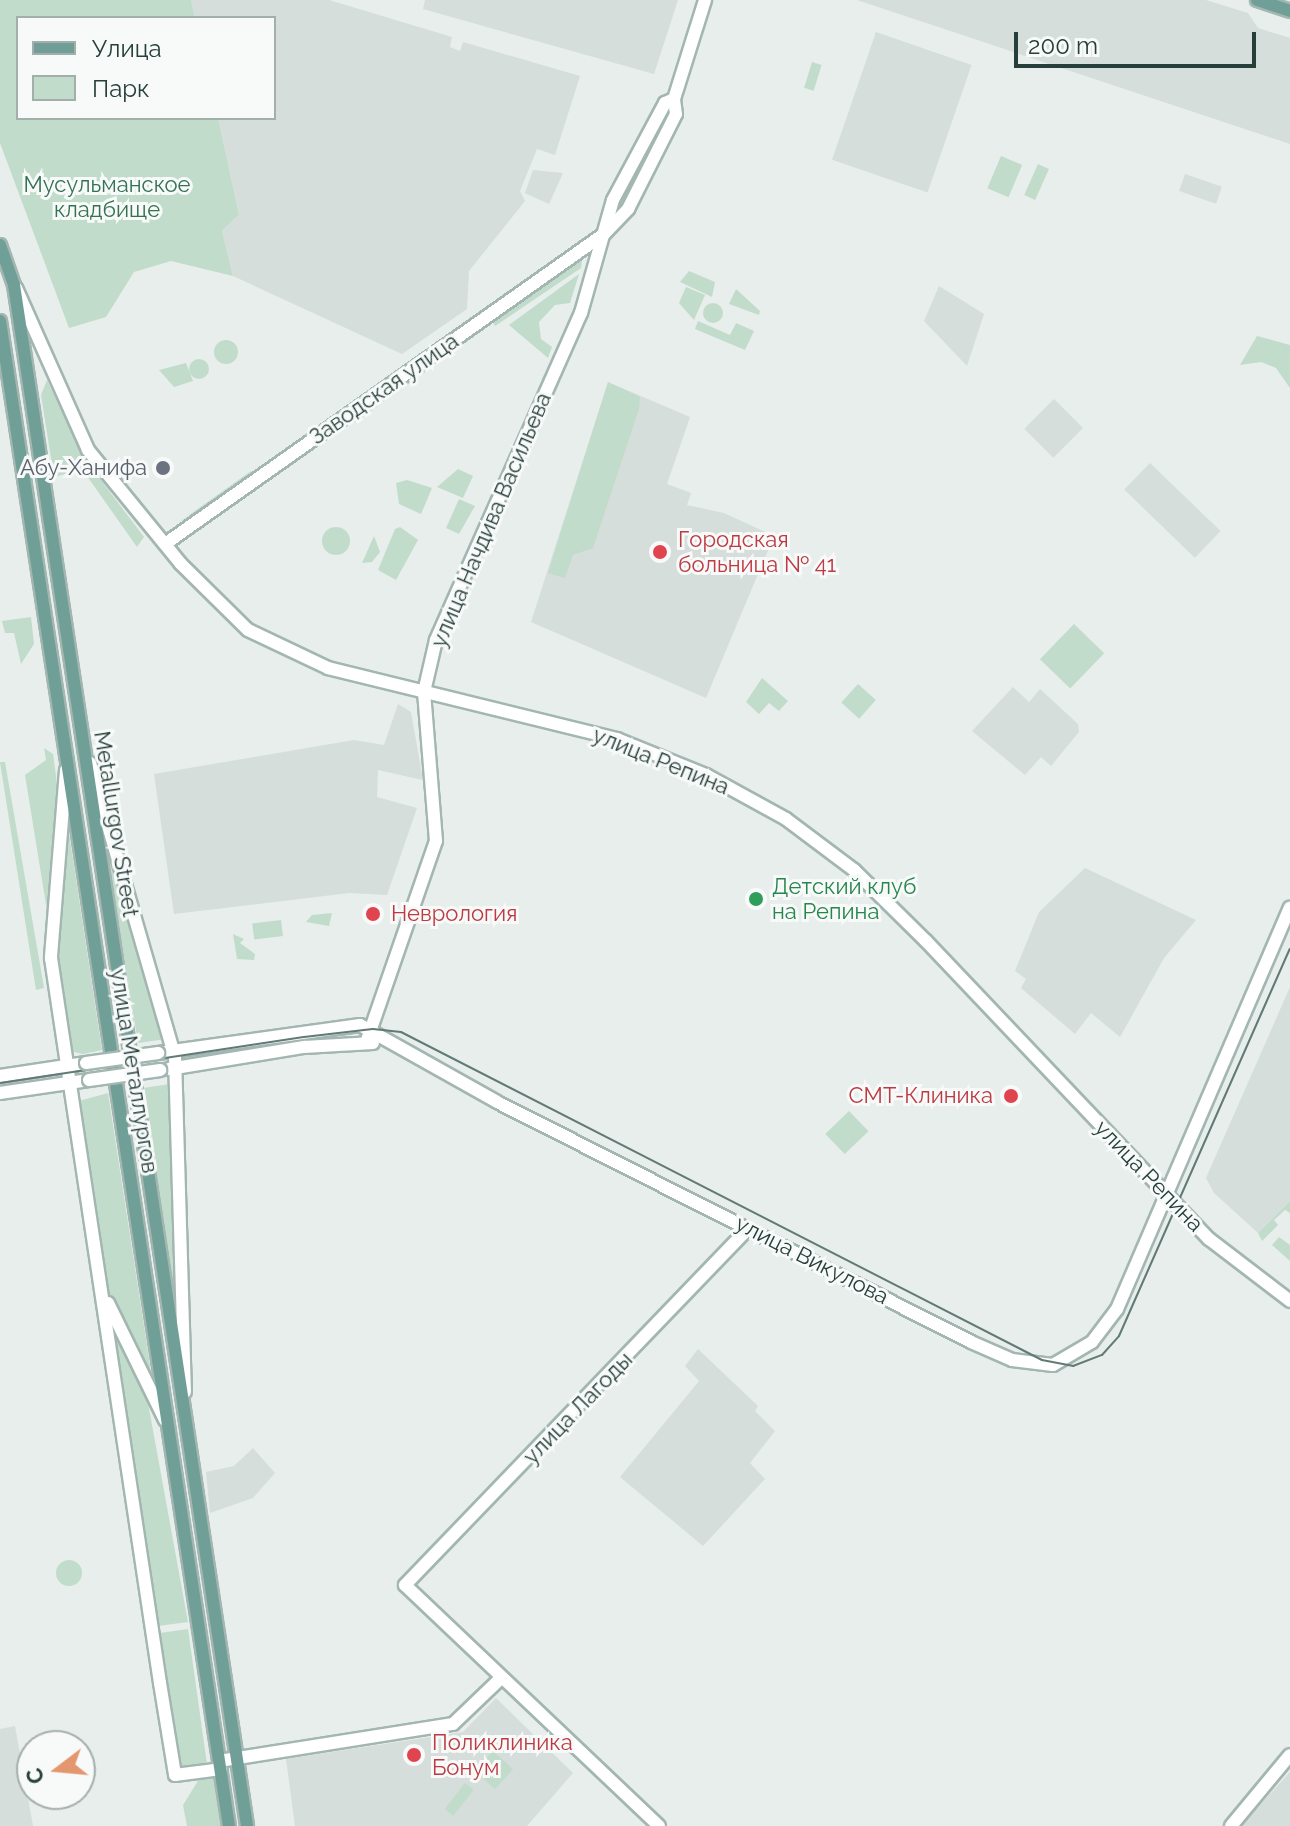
<!DOCTYPE html>
<meta charset="utf-8">
<style>
body{margin:0}
#map{position:relative;width:1290px;height:1826px;overflow:hidden;background:#e7eeeb;font-family:Raleway,sans-serif}
div>[style]{position:absolute}
[style*='--x']{left:calc(var(--x)*1px);top:calc(var(--y)*1px);width:calc(var(--w)*1px);rotate:calc(var(--a)*1deg)}
.built>*{inset:0;background:#d5dedb;transform-origin:0 0}
.green>*{inset:0;background:#c2dccc;transform-origin:0 0}
.round{border-radius:50%}
.roads{filter:drop-shadow(2px 0 #a3b6b1) drop-shadow(-2px 0 #a3b6b1) drop-shadow(0 2px #a3b6b1) drop-shadow(0 -2px #a3b6b1)}
.secondary>*{height:12px;margin:-6px;padding:0 6px;transform-origin:6px;border-radius:6px;background:#fff}
.primary>*{height:12px;margin:-6px;padding:0 6px;transform-origin:6px;border-radius:6px;background:#709f97}
.tram>*{height:2px;margin:-1px;padding:0 1px;transform-origin:1px;border-radius:1px;background:#627a76}
.bridges{filter:drop-shadow(2px 0 #a3b6b1) drop-shadow(-2px 0 #a3b6b1) drop-shadow(0 2px #a3b6b1) drop-shadow(0 -2px #a3b6b1)}
.secondary-bridge>*{height:12px;margin:-6px;padding:0 6px;transform-origin:6px;border-radius:6px;background:#fff}
.dots>*{width:22px;height:22px;translate:-50% -50%;box-sizing:border-box;border:4px solid #f7faf9;border-radius:50%}
span{translate:-50% -50%;white-space:nowrap;text-align:center;line-height:1.15;-webkit-text-stroke:6px #f7faf9;paint-order:stroke}
.park-label{font-size:22px;color:#357252}
.street-label{font-size:22px;color:#273f3b}
.worship-label{font-size:22px;color:#5b616d}
.right{translate:-100% -50%;text-align:right}
.health-label{font-size:22px;color:#be3a42}
.left{translate:0 -50%;text-align:left}
.leisure-label{font-size:22px;color:#27864d}
.legend{position:absolute;left:16px;top:16px;width:260px;height:104px;box-sizing:border-box;background:#f7faf9;border:2px solid #a4afad;margin:0;padding:10px 14px;list-style:none;font-size:24px;color:#273f3b}
.legend li{display:flex;align-items:center;gap:16px;height:40px}
.legend b{width:40px;border:2px solid #a4afad}
.north{position:absolute;left:16px;top:1730px;width:80px;height:80px;box-sizing:border-box;background:#f7faf9;border:2px solid #a4afad;border-radius:50%;rotate:254deg;font-size:22px;font-weight:700;line-height:32px;text-align:center;color:#273f3b}
.north::after{content:'';display:block;margin:auto;width:28px;height:36px;background:#e4976f;clip-path:polygon(50% 0,100% 100%,50% 72%,0 100%)}
.scale{position:absolute;left:1014px;top:32px;width:242px;height:36px;box-sizing:border-box;border:4px solid #273f3b;border-top:0;padding-left:10px;font-size:24px;line-height:28px;white-space:nowrap;color:#273f3b;-webkit-text-stroke:6px #f7faf9;paint-order:stroke}
</style>
<div id="map">
<div class="built">
<div style="clip-path:polygon(191px 0,329px 0,452px 37px,450px 47px,460px 51px,463px 42px,580px 76px,555px 155px,537px 149px,520px 191px,525px 201px,469px 271px,467px 309px,402px 354px,233px 276px,222px 231px,239px 213px,218px 118px,274px 118px,274px 18px,195px 18px)"></div>
<div style="clip-path:polygon(425px 0,678px 0,654px 74px,423px 9px)"></div>
<div style="clip-path:polygon(857px 0,1206px 0,1248px 13px,1258px 28px,1290px 38px,1290px 144px)"></div>
<div style="left:876px;top:32px;width:101px;height:135px;rotate:19deg"></div>
<div style="clip-path:polygon(533px 170px,563px 173px,549px 204px,525px 193px)"></div>
<div style="left:1185px;top:174px;width:39px;height:18px;rotate:19deg"></div>
<div style="clip-path:polygon(939px 286px,984px 314px,967px 366px,924px 321px)"></div>
<div style="clip-path:polygon(608px 382px,690px 417px,667px 484px,691px 493px,687px 505px,724px 513px,774px 536px,706px 698px,531px 622px)"></div>
<div style="left:1054px;top:399px;width:41px;height:42px;rotate:45deg"></div>
<div style="left:1150px;top:463px;width:98px;height:37px;rotate:44deg"></div>
<div style="clip-path:polygon(1013px 687px,1029px 702px,1040px 689px,1078px 724px,1079px 732px,1051px 766px,1041px 757px,1025px 775px,972px 731px)"></div>
<div style="clip-path:polygon(398px 704px,411px 712px,423px 780px,378px 770px,377px 797px,417px 808px,387px 895px,349px 893px,174px 914px,154px 774px,354px 740px,384px 745px)"></div>
<div style="clip-path:polygon(1085px 868px,1196px 920px,1164px 958px,1120px 1037px,1091px 1013px,1075px 1034px,1021px 988px,1026px 979px,1015px 971px,1039px 912px)"></div>
<div style="clip-path:polygon(1290px 987px,1290px 1201px,1258px 1233px,1214px 1193px,1206px 1178px)"></div>
<div style="clip-path:polygon(698px 1349px,758px 1406px,755px 1411px,775px 1431px,750px 1463px,765px 1479px,703px 1546px,620px 1477px,699px 1381px,685px 1366px)"></div>
<div style="clip-path:polygon(253px 1448px,275px 1473px,253px 1498px,210px 1513px,206px 1472px,234px 1466px)"></div>
<div style="clip-path:polygon(496px 1698px,573px 1773px,527px 1826px,295px 1826px,286px 1759px,463px 1732px)"></div>
<div style="clip-path:polygon(15px 1726px,33px 1826px,0 1826px,0 1729px)"></div>
<div style="clip-path:polygon(1290px 1772px,1290px 1826px,1241px 1826px)"></div>
</div>
<div class="green">
<div style="clip-path:polygon(0 0,191px 0,195px 18px,18px 18px,18px 118px,218px 118px,239px 214px,222px 231px,233px 276px,171px 261px,134px 272px,106px 317px,69px 328px,0 143px)"></div>
<div style="left:812px;top:62px;width:10px;height:27px;rotate:17deg"></div>
<div style="clip-path:polygon(671px 104px,669px 120px,619px 213px,609px 221px)"></div>
<div style="left:1001px;top:156px;width:23px;height:35px;rotate:23deg"></div>
<div style="left:1038px;top:164px;width:12px;height:34px;rotate:24deg"></div>
<div style="clip-path:polygon(583px 254px,581px 268px,495px 326px,492px 320px)"></div>
<div style="clip-path:polygon(689px 271px,715px 282px,712px 297px,680px 282px)"></div>
<div style="clip-path:polygon(579px 274px,570px 303px,555px 305px,539px 322px,541px 339px,552px 347px,548px 358px,509px 325px)"></div>
<div style="clip-path:polygon(686px 287px,705px 295px,694px 320px,679px 303px)"></div>
<div style="clip-path:polygon(736px 289px,760px 311px,759px 315px,729px 304px)"></div>
<div class="round" style="left:703px;top:303px;width:20px;height:20px"></div>
<div style="clip-path:polygon(698px 321px,730px 335px,736px 323px,754px 331px,745px 350px,695px 329px)"></div>
<div style="clip-path:polygon(1257px 336px,1290px 345px,1290px 388px,1276px 368px,1261px 362px,1240px 365px)"></div>
<div class="round" style="left:214px;top:340px;width:24px;height:24px"></div>
<div class="round" style="left:189px;top:359px;width:20px;height:20px"></div>
<div style="clip-path:polygon(186px 363px,193px 381px,174px 387px,159px 370px)"></div>
<div style="clip-path:polygon(426px 366px,430px 369px,354px 423px,352px 420px)"></div>
<div style="clip-path:polygon(47px 380px,86px 462px,80px 470px,54px 477px,41px 395px)"></div>
<div style="clip-path:polygon(608px 382px,640px 397px,639px 409px,593px 548px,573px 555px,565px 578px,548px 573px)"></div>
<div style="clip-path:polygon(88px 463px,144px 537px,137px 547px,82px 469px)"></div>
<div style="clip-path:polygon(458px 469px,473px 476px,463px 498px,437px 487px)"></div>
<div style="clip-path:polygon(251px 471px,252px 477px,178px 523px)"></div>
<div style="clip-path:polygon(407px 480px,432px 488px,421px 514px,399px 504px,396px 483px)"></div>
<div style="clip-path:polygon(459px 499px,475px 506px,459px 534px,446px 528px)"></div>
<div style="clip-path:polygon(400px 527px,418px 540px,396px 580px,378px 570px,395px 529px)"></div>
<div class="round" style="left:322px;top:527px;width:28px;height:28px"></div>
<div style="clip-path:polygon(374px 536px,380px 552px,372px 562px,362px 563px)"></div>
<div style="clip-path:polygon(31px 617px,34px 644px,21px 664px,14px 633px,5px 633px,2px 621px)"></div>
<div style="left:1074px;top:624px;width:42px;height:49px;rotate:44deg"></div>
<div style="clip-path:polygon(762px 678px,788px 701px,779px 711px,769px 703px,759px 714px,746px 702px)"></div>
<div style="left:858px;top:684px;width:24px;height:25px;rotate:42deg"></div>
<div style="clip-path:polygon(44px 748px,53px 754px,58px 791px,49px 923px,25px 775px,46px 760px)"></div>
<div style="clip-path:polygon(0 762px,5px 762px,44px 988px,36px 990px)"></div>
<div style="clip-path:polygon(100px 808px,166px 1039px,138px 1043px)"></div>
<div style="clip-path:polygon(66px 813px,102px 1050px,83px 1054px,70px 1051px,57px 971px)"></div>
<div style="clip-path:polygon(332px 913px,329px 926px,306px 922px,312px 915px)"></div>
<div style="left:281px;top:920px;width:16px;height:29px;rotate:83deg"></div>
<div style="clip-path:polygon(233px 934px,244px 939px,240px 943px,255px 954px,254px 960px,237px 959px)"></div>
<div style="clip-path:polygon(170px 1084px,171px 1088px,182px 1345px,143px 1088px)"></div>
<div style="clip-path:polygon(108px 1093px,152px 1378px,108px 1292px,79px 1106px,79px 1101px)"></div>
<div style="left:849px;top:1111px;width:28px;height:33px;rotate:46deg"></div>
<div style="clip-path:polygon(1290px 1201px,1290px 1213px,1285px 1210px,1274px 1220px,1278px 1225px,1262px 1241px,1258px 1233px)"></div>
<div style="clip-path:polygon(1279px 1237px,1290px 1245px,1290px 1261px,1272px 1245px)"></div>
<div style="clip-path:polygon(110px 1323px,148px 1403px,188px 1622px,158px 1626px,154px 1610px)"></div>
<div class="round" style="left:56px;top:1560px;width:26px;height:26px"></div>
<div style="left:188px;top:1629px;width:136px;height:28px;rotate:82deg"></div>
<div style="left:493px;top:1751px;width:27px;height:27px;rotate:42deg"></div>
<div style="clip-path:polygon(213px 1774px,221px 1826px,187px 1826px,183px 1805px,201px 1776px)"></div>
<div style="left:465px;top:1783px;width:11px;height:33px;rotate:38deg"></div>
</div>
<div class="roads">
<div class="secondary">
<div style="--x:16;--y:288;--w:177;--a:66"></div>
<div style="--x:88;--y:450;--w:146;--a:50.8"></div>
<div style="--x:180;--y:563;--w:95;--a:44.6"></div>
<div style="--x:248;--y:630;--w:89;--a:25.4"></div>
<div style="--x:328;--y:668;--w:298;--a:13.8"></div>
<div style="--x:617;--y:739;--w:96;--a:22"></div>
<div style="--x:706;--y:775;--w:91;--a:28.8"></div>
<div style="--x:786;--y:819;--w:85;--a:36.9"></div>
<div style="--x:854;--y:870;--w:101;--a:44.6"></div>
<div style="--x:926;--y:941;--w:411;--a:46.5"></div>
<div style="--x:1209;--y:1239;--w:102;--a:37.4"></div>
<div style="--x:165;--y:544;--w:537;--a:-35.23"></div>
<div style="--x:604;--y:234;--w:35;--a:-46"></div>
<div style="--x:628;--y:209;--w:106;--a:-63.2"></div>
<div style="--x:676;--y:114;--w:15;--a:-98"></div>
<div style="--x:674;--y:99;--w:104;--a:-72.6"></div>
<div style="--x:90;--y:763;--w:306;--a:73.9"></div>
<div style="--x:175;--y:1057;--w:335;--a:88.3"></div>
<div style="--x:66;--y:770;--w:189;--a:94.6"></div>
<div style="--x:51;--y:958;--w:733;--a:81.45"></div>
<div style="--x:160;--y:1683;--w:93;--a:80.7"></div>
<div style="--x:175;--y:1775;--w:46;--a:-7.4"></div>
<div style="--x:366;--y:1043;--w:214;--a:-70.9"></div>
<div style="--x:436;--y:841;--w:149;--a:-94.6"></div>
<div style="--x:424;--y:692;--w:53;--a:-77"></div>
<div style="--x:436;--y:640;--w:358;--a:-66.1"></div>
<div style="--x:581;--y:313;--w:117;--a:-74.2"></div>
<div style="--x:613;--y:200;--w:110;--a:-61.8"></div>
<div style="--x:665;--y:103;--w:10;--a:-24"></div>
<div style="--x:158;--y:1053;--w:204;--a:-7.9"></div>
<div style="--x:360;--y:1025;--w:157;--a:29.3"></div>
<div style="--x:497;--y:1102;--w:531;--a:26.85"></div>
<div style="--x:971;--y:1342;--w:45;--a:23.7"></div>
<div style="--x:1012;--y:1360;--w:41;--a:7"></div>
<div style="--x:1053;--y:1365;--w:45;--a:-30.5"></div>
<div style="--x:1092;--y:1342;--w:41;--a:-52.9"></div>
<div style="--x:1117;--y:1309;--w:437;--a:-66.7"></div>
<div style="--x:169;--y:1069;--w:137;--a:-9.3"></div>
<div style="--x:304;--y:1047;--w:69;--a:-3.3"></div>
<div style="--x:0;--y:1076;--w:87;--a:-8.6"></div>
<div style="--x:0;--y:1093;--w:90;--a:-8.3"></div>
<div style="--x:108;--y:1303;--w:130;--a:64"></div>
<div style="--x:219;--y:1761;--w:237;--a:-9"></div>
<div style="--x:453;--y:1724;--w:66;--a:-43.8"></div>
<div style="--x:659;--y:1826;--w:350;--a:-136.5"></div>
<div style="--x:405;--y:1585;--w:494;--a:-46.1"></div>
<div style="--x:1231;--y:1826;--w:92;--a:-50.3"></div>
</div>
<div class="primary">
<div style="--x:1257;--y:0;--w:35;--a:18"></div>
<div style="--x:0;--y:245;--w:42;--a:70.7"></div>
<div style="--x:14;--y:285;--w:1559;--a:81.4"></div>
<div style="--x:0;--y:321;--w:1522;--a:81.35"></div>
</div>
</div>
<div class="tram">
<div style="--x:0;--y:1083;--w:307;--a:-8.6"></div>
<div style="--x:304;--y:1037;--w:69;--a:-6.6"></div>
<div style="--x:373;--y:1029;--w:28;--a:6"></div>
<div style="--x:401;--y:1032;--w:720;--a:27.1"></div>
<div style="--x:1042;--y:1360;--w:32;--a:11"></div>
<div style="--x:1073;--y:1366;--w:31;--a:-21"></div>
<div style="--x:1102;--y:1355;--w:25;--a:-48"></div>
<div style="--x:1119;--y:1336;--w:423;--a:-66.2"></div>
</div>
<div class="bridges">
<div class="secondary-bridge">
<div style="--x:86;--y:1063;--w:73;--a:-7.9"></div>
<div style="--x:89;--y:1080;--w:72;--a:-8"></div>
</div>
</div>
<div class="dots">
<div style="left:163px;top:468px;background:#6b7280"></div>
<div style="left:660px;top:552px;background:#e0444e"></div>
<div style="left:756px;top:899px;background:#2e9e5b"></div>
<div style="left:373px;top:914px;background:#e0444e"></div>
<div style="left:1011px;top:1096px;background:#e0444e"></div>
<div style="left:414px;top:1755px;background:#e0444e"></div>
</div>
<div class="park-label">
<span style="left:107px;top:197px">Мусульманское<br>кладбище</span>
</div>
<div class="street-label">
<span style="left:384px;top:389px;rotate:-35deg">Заводская улица</span>
<span style="left:491px;top:520px;rotate:-67deg">улица Начдива Васильева</span>
<span style="left:661px;top:761px;rotate:22deg">улица Репина</span>
<span style="left:116px;top:824px;rotate:81deg">Metallurgov Street</span>
<span style="left:134px;top:1071px;rotate:81deg">улица Металлургов</span>
<span style="left:1149px;top:1176px;rotate:46deg">улица Репина</span>
<span style="left:812px;top:1260px;rotate:27deg">улица Викулова</span>
<span style="left:578px;top:1408px;rotate:-46deg">улица Лагоды</span>
</div>
<div class="worship-label">
<span class="right" style="left:147px;top:468px">Абу-Ханифа</span>
</div>
<div class="health-label">
<span class="left" style="left:678px;top:552px">Городская<br>больница № 41</span>
<span class="left" style="left:391px;top:914px">Неврология</span>
<span class="right" style="left:993px;top:1096px">СМТ-Клиника</span>
<span class="left" style="left:432px;top:1755px">Поликлиника<br>Бонум</span>
</div>
<div class="leisure-label">
<span class="left" style="left:772px;top:899px">Детский клуб<br>на Репина</span>
</div>
<ul class="legend">
<li><b style="height:10px;background:#709f97"></b>Улица</li>
<li><b style="height:22px;background:#c2dccc"></b>Парк</li>
</ul>
<div class="north">С</div>
<div class="scale">200 m</div>
</div>
